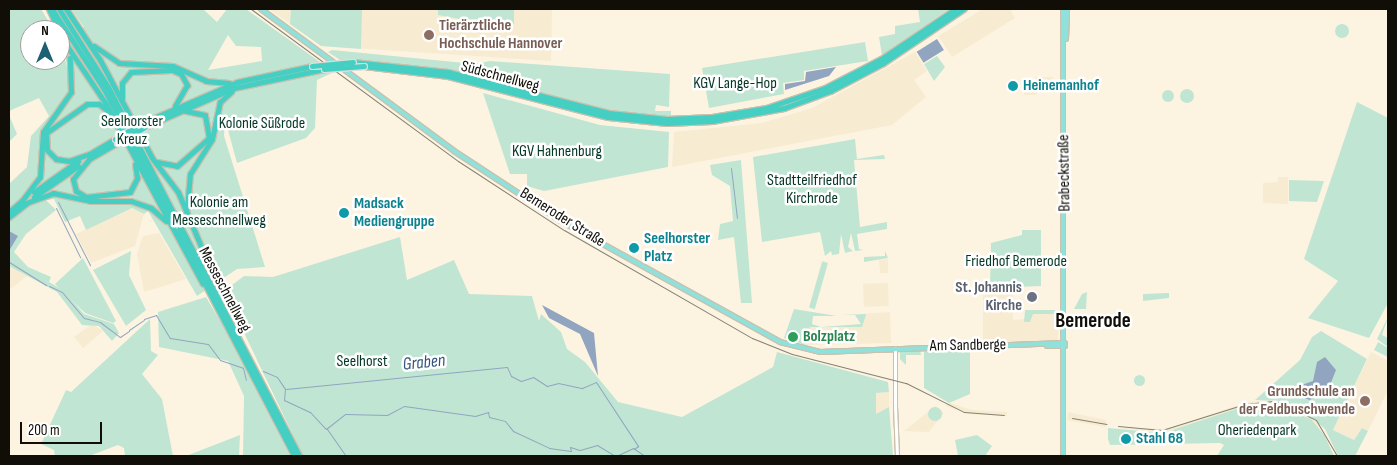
<!DOCTYPE html>
<meta charset="utf-8">
<style>
body{margin:0}
#map{position:relative;width:1397px;height:465px;overflow:hidden;background:#fcf4e1;font-family:"Sofia Sans Condensed",sans-serif}
div>[style]{position:absolute}
[style*='--x']{left:calc(var(--x)*1px);top:calc(var(--y)*1px);width:calc(var(--w)*1px);rotate:calc(var(--a)*1deg)}
.built>*{inset:0;background:#f7ecd1;transform-origin:0 0}
.green>*{inset:0;background:#c1e5d3;transform-origin:0 0}
.round{border-radius:50%}
.water>*{inset:0;background:#91a5c0;transform-origin:0 0}
.stream>*{height:1px;margin:-0.5px;padding:0 0.5px;transform-origin:0.5px;border-radius:0.5px;background:#91a5c0}
.roads{filter:drop-shadow(1px 0 #c9c1af) drop-shadow(-1px 0 #c9c1af) drop-shadow(0 1px #c9c1af) drop-shadow(0 -1px #c9c1af)}
.minor>*{height:3px;margin:-1.5px;padding:0 1.5px;transform-origin:1.5px;border-radius:1.5px;background:#fff}
.major>*{height:4px;margin:-2px;padding:0 2px;transform-origin:2px;border-radius:2px;background:#8fe2db}
.highway>*{height:5px;margin:-2.5px;padding:0 2.5px;transform-origin:2.5px;border-radius:2.5px;background:#45cfc3}
.tram>*{height:1px;margin:-0.5px;padding:0 0.5px;transform-origin:0.5px;border-radius:0.5px;background:#868174}
.bridges{filter:drop-shadow(1px 0 #dedddc) drop-shadow(-1px 0 #dedddc) drop-shadow(0 1px #dedddc) drop-shadow(0 -1px #dedddc)}
.highway-bridge>*{height:5px;margin:-2.5px;padding:0 2.5px;transform-origin:2.5px;border-radius:2.5px;background:#45cfc3}
.dots>*{width:14px;height:14px;translate:-50% -50%;box-sizing:border-box;border:2px solid #fff;border-radius:50%}
span{translate:-50% -50%;white-space:nowrap;text-align:center;line-height:1.15;-webkit-text-stroke:5px #fff;paint-order:stroke}
.education-label{font-size:16px;color:#785e54;font-weight:700}
.left{translate:0 -50%;text-align:left}
.right{translate:-100% -50%;text-align:right}
.street-label{font-size:16px;color:#100e07}
.park-label{font-size:16px;color:#043625}
.culture-label{font-size:16px;color:#0d838f;font-weight:700}
.worship-label{font-size:16px;color:#5b616d;font-weight:700}
.leisure-label{font-size:16px;color:#27864d;font-weight:700}
.water-label{font-size:18px;color:#35547c;font-style:italic}
.district-label{font-size:21px;color:#100e07;font-weight:700}
.frame{position:absolute;inset:0;border:10px solid #100e07;pointer-events:none}
.north{position:absolute;left:20px;top:20px;width:50px;height:50px;box-sizing:border-box;background:#fff;border:1px solid #9f9f9c;border-radius:50%;rotate:0deg;font-size:14px;font-weight:700;line-height:20px;text-align:center;color:#100e07}
.north::after{content:'';display:block;margin:auto;width:18px;height:22px;background:#1d6073;clip-path:polygon(50% 0,100% 100%,50% 72%,0 100%)}
.scale{position:absolute;left:20px;top:422px;width:82px;height:22px;box-sizing:border-box;border:2px solid #100e07;border-top:0;padding-left:6px;font-size:15px;line-height:18px;white-space:nowrap;color:#100e07;-webkit-text-stroke:4px #fff;paint-order:stroke}
</style>
<div id="map">
<div class="built">
<div style="clip-path:polygon(269px 9px,552px 9px,551px 61px,321px 46px)"></div>
<div style="clip-path:polygon(983px 9px,1010px 9px,1015px 18px,952px 57px,938px 36px)"></div>
<div style="clip-path:polygon(915px 52px,927px 71px,914px 80px,926px 97px,892px 125px,672px 167px,674px 132px,762px 123px,812px 108px)"></div>
<div style="clip-path:polygon(1036px 77px,1053px 77px,1053px 87px,1037px 87px,1037px 95px,1024px 95px,1024px 83px,1034px 83px)"></div>
<div style="clip-path:polygon(1278px 177px,1288px 177px,1288px 204px,1263px 203px,1263px 183px,1278px 182px)"></div>
<div style="clip-path:polygon(132px 208px,144px 214px,135px 246px,91px 263px,76px 234px)"></div>
<div style="clip-path:polygon(159px 233px,186px 279px,144px 292px,137px 254px,143px 236px)"></div>
<div style="clip-path:polygon(888px 259px,888px 273px,880px 273px,879px 260px)"></div>
<div style="clip-path:polygon(9px 266px,27px 276px,9px 290px)"></div>
<div style="left:888px;top:283px;width:23px;height:25px;rotate:88deg"></div>
<div style="clip-path:polygon(1013px 290px,1013px 320px,1025px 319px,1025px 310px,1059px 310px,1058px 340px,983px 344px,983px 295px)"></div>
<div style="clip-path:polygon(890px 312px,891px 343px,805px 345px,810px 327px,862px 327px,861px 314px)"></div>
<div style="clip-path:polygon(92px 324px,103px 331px,83px 348px,74px 337px)"></div>
<div style="clip-path:polygon(1371px 352px,1388px 361px,1388px 390px,1368px 431px,1362px 428px,1354px 440px,1333px 430px)"></div>
<div style="clip-path:polygon(889px 392px,889px 407px,876px 415px,876px 393px)"></div>
<div style="clip-path:polygon(1277px 400px,1316px 419px,1338px 456px,1319px 428px,1300px 412px,1274px 404px,1245px 406px,1163px 433px,1117px 428px,1166px 429px,1248px 402px)"></div>
<div style="clip-path:polygon(947px 402px,972px 410px,1007px 412px,1007px 416px,969px 414px,946px 406px)"></div>
<div style="clip-path:polygon(935px 406px,944px 413px,929px 432px,904px 431px)"></div>
<div style="clip-path:polygon(1068px 412px,1106px 420px,1106px 427px,1067px 420px)"></div>
</div>
<div class="green">
<div style="clip-path:polygon(evenodd,9px 9px,41px 9px,54px 30px,30px 30px,30px 60px,60px 60px,60px 45px,68px 69px,67px 91px,68px 68px,61px 42px,84px 27px,71px 9px,203px 9px,217px 22px,227px 9px,246px 9px,334px 72px,317px 80px,315px 128px,306px 138px,237px 163px,225px 119px,224px 136px,265px 267px,237px 269px,197px 296px,148px 211px,144px 214px,132px 208px,86px 230px,80px 216px,65px 222px,54px 199px,46px 200px,56px 210px,26px 234px,14px 252px,28px 267px,51px 277px,49px 282px,63px 290px,84px 314px,114px 324px,119px 333px,112px 341px,99px 326px,82px 325px,57px 292px,9px 266px,9px 184px,27px 167px,31px 136px,60px 104px,49px 116px,39px 98px,9px 111px,9px 9px,228px 35px,236px 46px,261px 47px,262px 61px,208px 70px,228px 35px)"></div>
<div style="clip-path:polygon(291px 9px,362px 9px,361px 49px,321px 46px,290px 24px)"></div>
<div style="clip-path:polygon(438px 9px,514px 9px,514px 24px,481px 23px,438px 15px)"></div>
<div style="clip-path:polygon(918px 9px,949px 9px,882px 55px,879px 37px,895px 34px,895px 26px,920px 22px)"></div>
<div class="round" style="left:1335px;top:24px;width:14px;height:14px"></div>
<div style="clip-path:polygon(865px 42px,868px 61px,804px 71px,804px 80px,783px 83px,784px 94px,709px 108px,702px 68px)"></div>
<div style="clip-path:polygon(332px 50px,475px 64px,490px 61px,670px 74px,669px 107px,656px 105px,655px 111px,671px 111px,671px 117px,602px 110px,439px 68px,340px 60px,328px 52px)"></div>
<div style="clip-path:polygon(937px 56px,945px 67px,934px 81px,924px 64px)"></div>
<div class="round" style="left:1180px;top:89px;width:14px;height:14px"></div>
<div class="round" style="left:1162px;top:90px;width:12px;height:12px"></div>
<div style="clip-path:polygon(483px 93px,600px 125px,669px 132px,668px 167px,544px 191px,527px 186px,527px 174px,510px 174px)"></div>
<div style="clip-path:polygon(1357px 102px,1388px 118px,1388px 303px,1369px 338px,1308px 318px,1338px 281px,1304px 259px)"></div>
<div style="clip-path:polygon(9px 115px,17px 134px,9px 142px)"></div>
<div style="clip-path:polygon(855px 139px,857px 159px,884px 155px,885px 159px,854px 160px,860px 227px,887px 222px,887px 229px,857px 234px,859px 249px,863px 250px,855px 251px,851px 233px,848px 247px,853px 251px,845px 253px,841px 234px,839px 254px,832px 255px,831px 251px,825px 256px,820px 232px,762px 242px,753px 157px)"></div>
<div style="clip-path:polygon(741px 160px,752px 303px,741px 303px,734px 237px,718px 240px,720px 224px,733px 221px,730px 186px,712px 175px,710px 165px)"></div>
<div style="clip-path:polygon(1289px 180px,1324px 181px,1317px 202px,1289px 201px)"></div>
<div style="clip-path:polygon(1022px 230px,1041px 230px,1041px 286px,990px 288px,991px 243px,1022px 235px)"></div>
<div style="clip-path:polygon(400px 237px,407px 280px,454px 260px,469px 294px,532px 296px,539px 321px,541px 314px,561px 332px,567px 349px,585px 362px,618px 402px,682px 417px,773px 367px,777px 352px,888px 382px,889px 392px,876px 393px,876px 414px,889px 407px,893px 456px,303px 456px,224px 291px,244px 276px,273px 277px)"></div>
<div style="clip-path:polygon(131px 251px,129px 275px,146px 310px,126px 326px,93px 270px)"></div>
<div style="clip-path:polygon(885px 251px,888px 258px,864px 262px,864px 257px,885px 256px)"></div>
<div style="clip-path:polygon(83px 258px,116px 321px,113px 323px,85px 313px,55px 284px)"></div>
<div style="left:828px;top:263px;width:48px;height:6px;rotate:106deg"></div>
<div style="clip-path:polygon(1087px 292px,1086px 309px,1074px 309px,1082px 294px)"></div>
<div style="clip-path:polygon(1169px 293px,1169px 298px,1143px 301px,1143px 294px)"></div>
<div style="clip-path:polygon(206px 297px,221px 322px,290px 456px,243px 456px,244px 396px,228px 361px,159px 347px,158px 312px)"></div>
<div style="clip-path:polygon(794px 309px,837px 316px,813px 316px,812px 324px,821px 327px,861px 324px,855px 315px,840px 315px,866px 314px,865px 318px,862px 327px,810px 327px,805px 345px,784px 338px)"></div>
<div style="clip-path:polygon(1025px 310px,1055px 310px,1055px 314px,1033px 314px,1030px 322px,1024px 322px)"></div>
<div style="clip-path:polygon(1388px 317px,1382px 335px,1388px 338px,1388px 347px,1377px 339px)"></div>
<div style="clip-path:polygon(150px 319px,151px 351px,158px 355px,142px 374px,162px 399px,173px 456px,125px 456px,124px 448px,118px 445px,89px 456px,55px 456px,54px 450px,41px 444px,66px 390px,71px 392px)"></div>
<div style="clip-path:polygon(1321px 331px,1367px 359px,1333px 430px,1354px 440px,1362px 428px,1368px 431px,1355px 456px,1338px 456px,1325px 429px,1300px 408px,1280px 401px,1255px 400px,1300px 360px,1312px 337px)"></div>
<div style="clip-path:polygon(1378px 342px,1388px 348px,1388px 357px,1374px 350px)"></div>
<div style="clip-path:polygon(970px 349px,970px 394px,949px 403px,924px 388px,924px 350px)"></div>
<div style="clip-path:polygon(920px 350px,921px 355px,906px 355px,906px 365px,900px 359px,900px 352px)"></div>
<div class="round" style="left:1133.5px;top:374.5px;width:11px;height:11px"></div>
<div style="clip-path:polygon(1271px 404px,1311px 419px,1325px 436px,1334px 456px,1217px 456px,1224px 445px,1220px 443px,1110px 445px,1108px 439px,1108px 428px,1163px 433px,1245px 406px)"></div>
<div class="round" style="left:928px;top:407px;width:14px;height:14px"></div>
<div style="clip-path:polygon(240px 435px,239px 456px,186px 456px)"></div>
<div style="clip-path:polygon(977px 435px,992px 446px,985px 456px,958px 456px,955px 440px)"></div>
</div>
<div class="water">
<div style="left:937px;top:39px;width:13px;height:24px;rotate:58deg"></div>
<div style="clip-path:polygon(836px 67px,829px 76px,785px 90px,785px 84px,805px 81px,806px 72px)"></div>
<div style="clip-path:polygon(9px 231px,18px 236px,9px 251px)"></div>
<div style="clip-path:polygon(542px 305px,594px 333px,598px 376px,580px 334px,549px 318px)"></div>
<div style="clip-path:polygon(1325px 357px,1336px 370px,1330px 385px,1310px 400px,1298px 396px,1296px 387px,1313px 381px,1317px 362px)"></div>
</div>
<div class="stream">
<div style="--x:731;--y:168;--w:50;--a:83.2"></div>
<div style="--x:58;--y:202;--w:71;--a:63.1"></div>
<div style="--x:56;--y:208;--w:55;--a:63.9"></div>
<div style="--x:9;--y:262;--w:44;--a:31.9"></div>
<div style="--x:49;--y:286;--w:14;--a:25"></div>
<div style="--x:62;--y:292;--w:34;--a:50"></div>
<div style="--x:84;--y:318;--w:16;--a:14"></div>
<div style="--x:100;--y:322;--w:25;--a:37"></div>
<div style="--x:120;--y:337;--w:11;--a:-34"></div>
<div style="--x:144;--y:319;--w:13;--a:-18"></div>
<div style="--x:156;--y:315;--w:27;--a:59"></div>
<div style="--x:170;--y:338;--w:38;--a:9"></div>
<div style="--x:208;--y:344;--w:20;--a:53"></div>
<div style="--x:220;--y:360;--w:24;--a:19"></div>
<div style="--x:243;--y:368;--w:12;--a:76"></div>
<div style="--x:129;--y:330;--w:18;--a:-34"></div>
<div style="--x:263;--y:371;--w:15;--a:23"></div>
<div style="--x:277;--y:377;--w:14;--a:56"></div>
<div style="--x:285;--y:389;--w:11;--a:95"></div>
<div style="--x:284;--y:400;--w:29;--a:25"></div>
<div style="--x:310;--y:412;--w:23;--a:47"></div>
<div style="--x:326;--y:429;--w:24;--a:-38"></div>
<div style="--x:345;--y:414;--w:42;--a:1.4"></div>
<div style="--x:387;--y:415;--w:19;--a:-28"></div>
<div style="--x:404;--y:406;--w:72;--a:8"></div>
<div style="--x:475;--y:416;--w:14;--a:-17"></div>
<div style="--x:488;--y:412;--w:5;--a:79"></div>
<div style="--x:489;--y:417;--w:16;--a:14"></div>
<div style="--x:505;--y:421;--w:13;--a:51"></div>
<div style="--x:513;--y:431;--w:40;--a:25"></div>
<div style="--x:549;--y:448;--w:22;--a:8"></div>
<div style="--x:571;--y:451;--w:4;--a:-104"></div>
<div style="--x:570;--y:447;--w:10;--a:17"></div>
<div style="--x:580;--y:450;--w:18;--a:-16"></div>
<div style="--x:597;--y:445;--w:21;--a:31"></div>
<div style="--x:286;--y:389;--w:222;--a:-5.7"></div>
<div style="--x:507;--y:367;--w:10;--a:66"></div>
<div style="--x:511;--y:376;--w:11;--a:27"></div>
<div style="--x:521;--y:381;--w:13;--a:-18"></div>
<div style="--x:533;--y:377;--w:17;--a:33"></div>
<div style="--x:547;--y:386;--w:11;--a:-15"></div>
<div style="--x:558;--y:383;--w:25;--a:12"></div>
<div style="--x:582;--y:388;--w:15;--a:-23"></div>
<div style="--x:596;--y:382;--w:77;--a:56.7"></div>
<div style="--x:638;--y:446;--w:5;--a:143"></div>
<div style="--x:327;--y:429;--w:33;--a:55"></div>
<div style="--x:616;--y:456;--w:19;--a:-25"></div>
<div style="--x:633;--y:448;--w:14;--a:34"></div>
</div>
<div class="roads">
<div class="minor">
<div style="--x:895;--y:348;--w:58;--a:90"></div>
<div style="--x:895;--y:406;--w:15;--a:-90"></div>
<div style="--x:895;--y:406;--w:50;--a:87.7"></div>
</div>
<div class="major">
<div style="--x:261;--y:9;--w:93;--a:36.3"></div>
<div style="--x:1066;--y:39;--w:30;--a:-88"></div>
<div style="--x:342;--y:68;--w:139;--a:36.5"></div>
<div style="--x:454;--y:151;--w:128;--a:33.2"></div>
<div style="--x:561;--y:221;--w:250;--a:28.9"></div>
<div style="--x:780;--y:342;--w:41;--a:14"></div>
<div style="--x:820;--y:352;--w:245;--a:-2.1"></div>
<div style="--x:1047;--y:346;--w:18;--a:0"></div>
<div style="--x:1063;--y:456;--w:447;--a:-90"></div>
</div>
<div class="highway">
<div style="--x:49;--y:9;--w:42;--a:64.7"></div>
<div style="--x:52;--y:9;--w:95;--a:57"></div>
<div style="--x:104;--y:89;--w:413;--a:62.6"></div>
<div style="--x:59;--y:9;--w:92;--a:57.9"></div>
<div style="--x:108;--y:87;--w:416;--a:62.6"></div>
<div style="--x:66;--y:9;--w:61;--a:56.3"></div>
<div style="--x:100;--y:60;--w:111;--a:62"></div>
<div style="--x:152;--y:158;--w:43;--a:52.6"></div>
<div style="--x:178;--y:192;--w:113;--a:67.1"></div>
<div style="--x:67;--y:46;--w:70;--a:56.1"></div>
<div style="--x:106;--y:104;--w:204;--a:61.7"></div>
<div style="--x:94;--y:46;--w:30;--a:34"></div>
<div style="--x:119;--y:63;--w:54;--a:3.2"></div>
<div style="--x:173;--y:66;--w:36;--a:24"></div>
<div style="--x:206;--y:81;--w:23;--a:5"></div>
<div style="--x:353;--y:62;--w:96;--a:6"></div>
<div style="--x:448;--y:72;--w:166;--a:14.3"></div>
<div style="--x:609;--y:113;--w:58;--a:5.9"></div>
<div style="--x:667;--y:119;--w:45;--a:-2.5"></div>
<div style="--x:712;--y:117;--w:55;--a:-9.5"></div>
<div style="--x:766;--y:108;--w:62;--a:-18.7"></div>
<div style="--x:825;--y:88;--w:63;--a:-27.4"></div>
<div style="--x:881;--y:59;--w:89;--a:-34"></div>
<div style="--x:364;--y:66;--w:85;--a:6.8"></div>
<div style="--x:448;--y:76;--w:165;--a:14.4"></div>
<div style="--x:608;--y:117;--w:59;--a:5.8"></div>
<div style="--x:667;--y:123;--w:45;--a:-2.5"></div>
<div style="--x:712;--y:121;--w:73;--a:-10.2"></div>
<div style="--x:784;--y:108;--w:49;--a:-20.3"></div>
<div style="--x:830;--y:91;--w:60;--a:-27.8"></div>
<div style="--x:883;--y:63;--w:97;--a:-34"></div>
<div style="--x:122;--y:98;--w:15;--a:-90"></div>
<div style="--x:122;--y:83;--w:14;--a:-51"></div>
<div style="--x:131;--y:72;--w:41;--a:-2.8"></div>
<div style="--x:172;--y:70;--w:10;--a:24"></div>
<div style="--x:181;--y:74;--w:13;--a:61"></div>
<div style="--x:187;--y:85;--w:24;--a:120"></div>
<div style="--x:142;--y:123;--w:103;--a:-23.3"></div>
<div style="--x:237;--y:82;--w:77;--a:-12"></div>
<div style="--x:145;--y:127;--w:97;--a:-23.7"></div>
<div style="--x:234;--y:88;--w:92;--a:-11.9"></div>
<div style="--x:89;--y:154;--w:21;--a:161"></div>
<div style="--x:69;--y:161;--w:13;--a:-171"></div>
<div style="--x:56;--y:159;--w:13;--a:-135"></div>
<div style="--x:47;--y:150;--w:17;--a:-93"></div>
<div style="--x:46;--y:133;--w:50;--a:-35.3"></div>
<div style="--x:87;--y:104;--w:12;--a:0"></div>
<div style="--x:99;--y:104;--w:11;--a:38"></div>
<div style="--x:88;--y:155;--w:31;--a:-31"></div>
<div style="--x:90;--y:158;--w:27;--a:129"></div>
<div style="--x:73;--y:179;--w:12;--a:76"></div>
<div style="--x:76;--y:191;--w:12;--a:31"></div>
<div style="--x:86;--y:197;--w:44;--a:-6.5"></div>
<div style="--x:130;--y:192;--w:16;--a:-63"></div>
<div style="--x:137;--y:178;--w:14;--a:-98"></div>
<div style="--x:89;--y:159;--w:32;--a:-30"></div>
<div style="--x:157;--y:162;--w:20;--a:11"></div>
<div style="--x:177;--y:166;--w:43;--a:-41.2"></div>
<div style="--x:209;--y:138;--w:23;--a:-100"></div>
<div style="--x:205;--y:115;--w:24;--a:-168"></div>
<div style="--x:34;--y:192;--w:54;--a:-35.2"></div>
<div style="--x:34;--y:197;--w:54;--a:-35.2"></div>
<div style="--x:21;--y:202;--w:31;--a:-53"></div>
<div style="--x:40;--y:177;--w:45;--a:-86.2"></div>
<div style="--x:43;--y:132;--w:49;--a:-55"></div>
<div style="--x:71;--y:92;--w:34;--a:-92"></div>
<div style="--x:26;--y:203;--w:29;--a:-20"></div>
<div style="--x:53;--y:193;--w:38;--a:12"></div>
<div style="--x:90;--y:201;--w:41;--a:0"></div>
<div style="--x:131;--y:201;--w:21;--a:19"></div>
<div style="--x:151;--y:208;--w:20;--a:41"></div>
<div style="--x:187;--y:208;--w:34;--a:-85"></div>
<div style="--x:190;--y:174;--w:41;--a:-57.8"></div>
<div style="--x:212;--y:139;--w:38;--a:-78"></div>
<div style="--x:220;--y:102;--w:16;--a:-43"></div>
<div style="--x:9;--y:212;--w:18;--a:-41"></div>
<div style="--x:9;--y:217;--w:23;--a:-38"></div>
</div>
</div>
<div class="tram">
<div style="--x:251;--y:9;--w:257;--a:36.3"></div>
<div style="--x:458;--y:161;--w:126;--a:33.1"></div>
<div style="--x:564;--y:230;--w:217;--a:29.9"></div>
<div style="--x:752;--y:338;--w:43;--a:21.8"></div>
<div style="--x:792;--y:354;--w:118;--a:14.3"></div>
<div style="--x:906;--y:383;--w:65;--a:26.6"></div>
<div style="--x:964;--y:412;--w:40;--a:4.3"></div>
<div style="--x:1072;--y:418;--w:35;--a:10"></div>
<div style="--x:1118;--y:426;--w:44;--a:5.2"></div>
<div style="--x:1162;--y:430;--w:87;--a:-17.4"></div>
<div style="--x:1245;--y:404;--w:31;--a:-6"></div>
<div style="--x:1276;--y:401;--w:44;--a:25.4"></div>
<div style="--x:1316;--y:420;--w:42;--a:59.7"></div>
</div>
<div class="bridges">
<div class="highway-bridge">
<div style="--x:312;--y:66;--w:41;--a:-5.6"></div>
<div style="--x:324;--y:69;--w:40;--a:-4.3"></div>
<div style="--x:115;--y:139;--w:31;--a:-31"></div>
<div style="--x:117;--y:143;--w:32;--a:-30"></div>
</div>
</div>
<div class="dots">
<div style="left:429px;top:35px;background:#8d6e63"></div>
<div style="left:1013px;top:86px;background:#0f9aa8"></div>
<div style="left:344px;top:213px;background:#0f9aa8"></div>
<div style="left:634px;top:248px;background:#0f9aa8"></div>
<div style="left:1032px;top:297px;background:#6b7280"></div>
<div style="left:793px;top:337px;background:#2e9e5b"></div>
<div style="left:1365px;top:401px;background:#8d6e63"></div>
<div style="left:1126px;top:439px;background:#0f9aa8"></div>
</div>
<div class="education-label">
<span class="left" style="left:439px;top:35px">Tierärztliche<br>Hochschule Hannover</span>
<span class="right" style="left:1355px;top:401px">Grundschule an<br>der Feldbuschwende</span>
</div>
<div class="street-label">
<span style="left:500px;top:77px;rotate:15deg">Südschnellweg</span>
<span style="left:1065px;top:173px;rotate:-91deg">Brabeckstraße</span>
<span style="left:562px;top:218px;rotate:32deg">Bemeroder Straße</span>
<span style="left:224px;top:290px;rotate:62deg">Messeschnellweg</span>
<span style="left:968px;top:346px;rotate:-1deg">Am Sandberge</span>
</div>
<div class="park-label">
<span style="left:735px;top:84px">KGV Lange-Hop</span>
<span style="left:132px;top:131px">Seelhorster<br>Kreuz</span>
<span style="left:262px;top:124px">Kolonie Süßrode</span>
<span style="left:557px;top:152px">KGV Hahnenburg</span>
<span style="left:812px;top:190px">Stadtteilfriedhof<br>Kirchrode</span>
<span style="left:219px;top:212px">Kolonie am<br>Messeschnellweg</span>
<span style="left:1016px;top:262px">Friedhof Bemerode</span>
<span style="left:362px;top:362px">Seelhorst</span>
<span style="left:1257px;top:431px">Oheriedenpark</span>
</div>
<div class="culture-label">
<span class="left" style="left:1023px;top:86px">Heinemanhof</span>
<span class="left" style="left:354px;top:213px">Madsack<br>Mediengruppe</span>
<span class="left" style="left:644px;top:248px">Seelhorster<br>Platz</span>
<span class="left" style="left:1136px;top:439px">Stahl 68</span>
</div>
<div class="worship-label">
<span class="right" style="left:1022px;top:297px">St. Johannis<br>Kirche</span>
</div>
<div class="leisure-label">
<span class="left" style="left:803px;top:337px">Bolzplatz</span>
</div>
<div class="water-label">
<span style="left:424px;top:363px;rotate:-6deg">Graben</span>
</div>
<div class="district-label">
<span style="left:1093px;top:321px">Bemerode</span>
</div>
<div class="frame"></div>
<div class="north">N</div>
<div class="scale">200 m</div>
</div>
